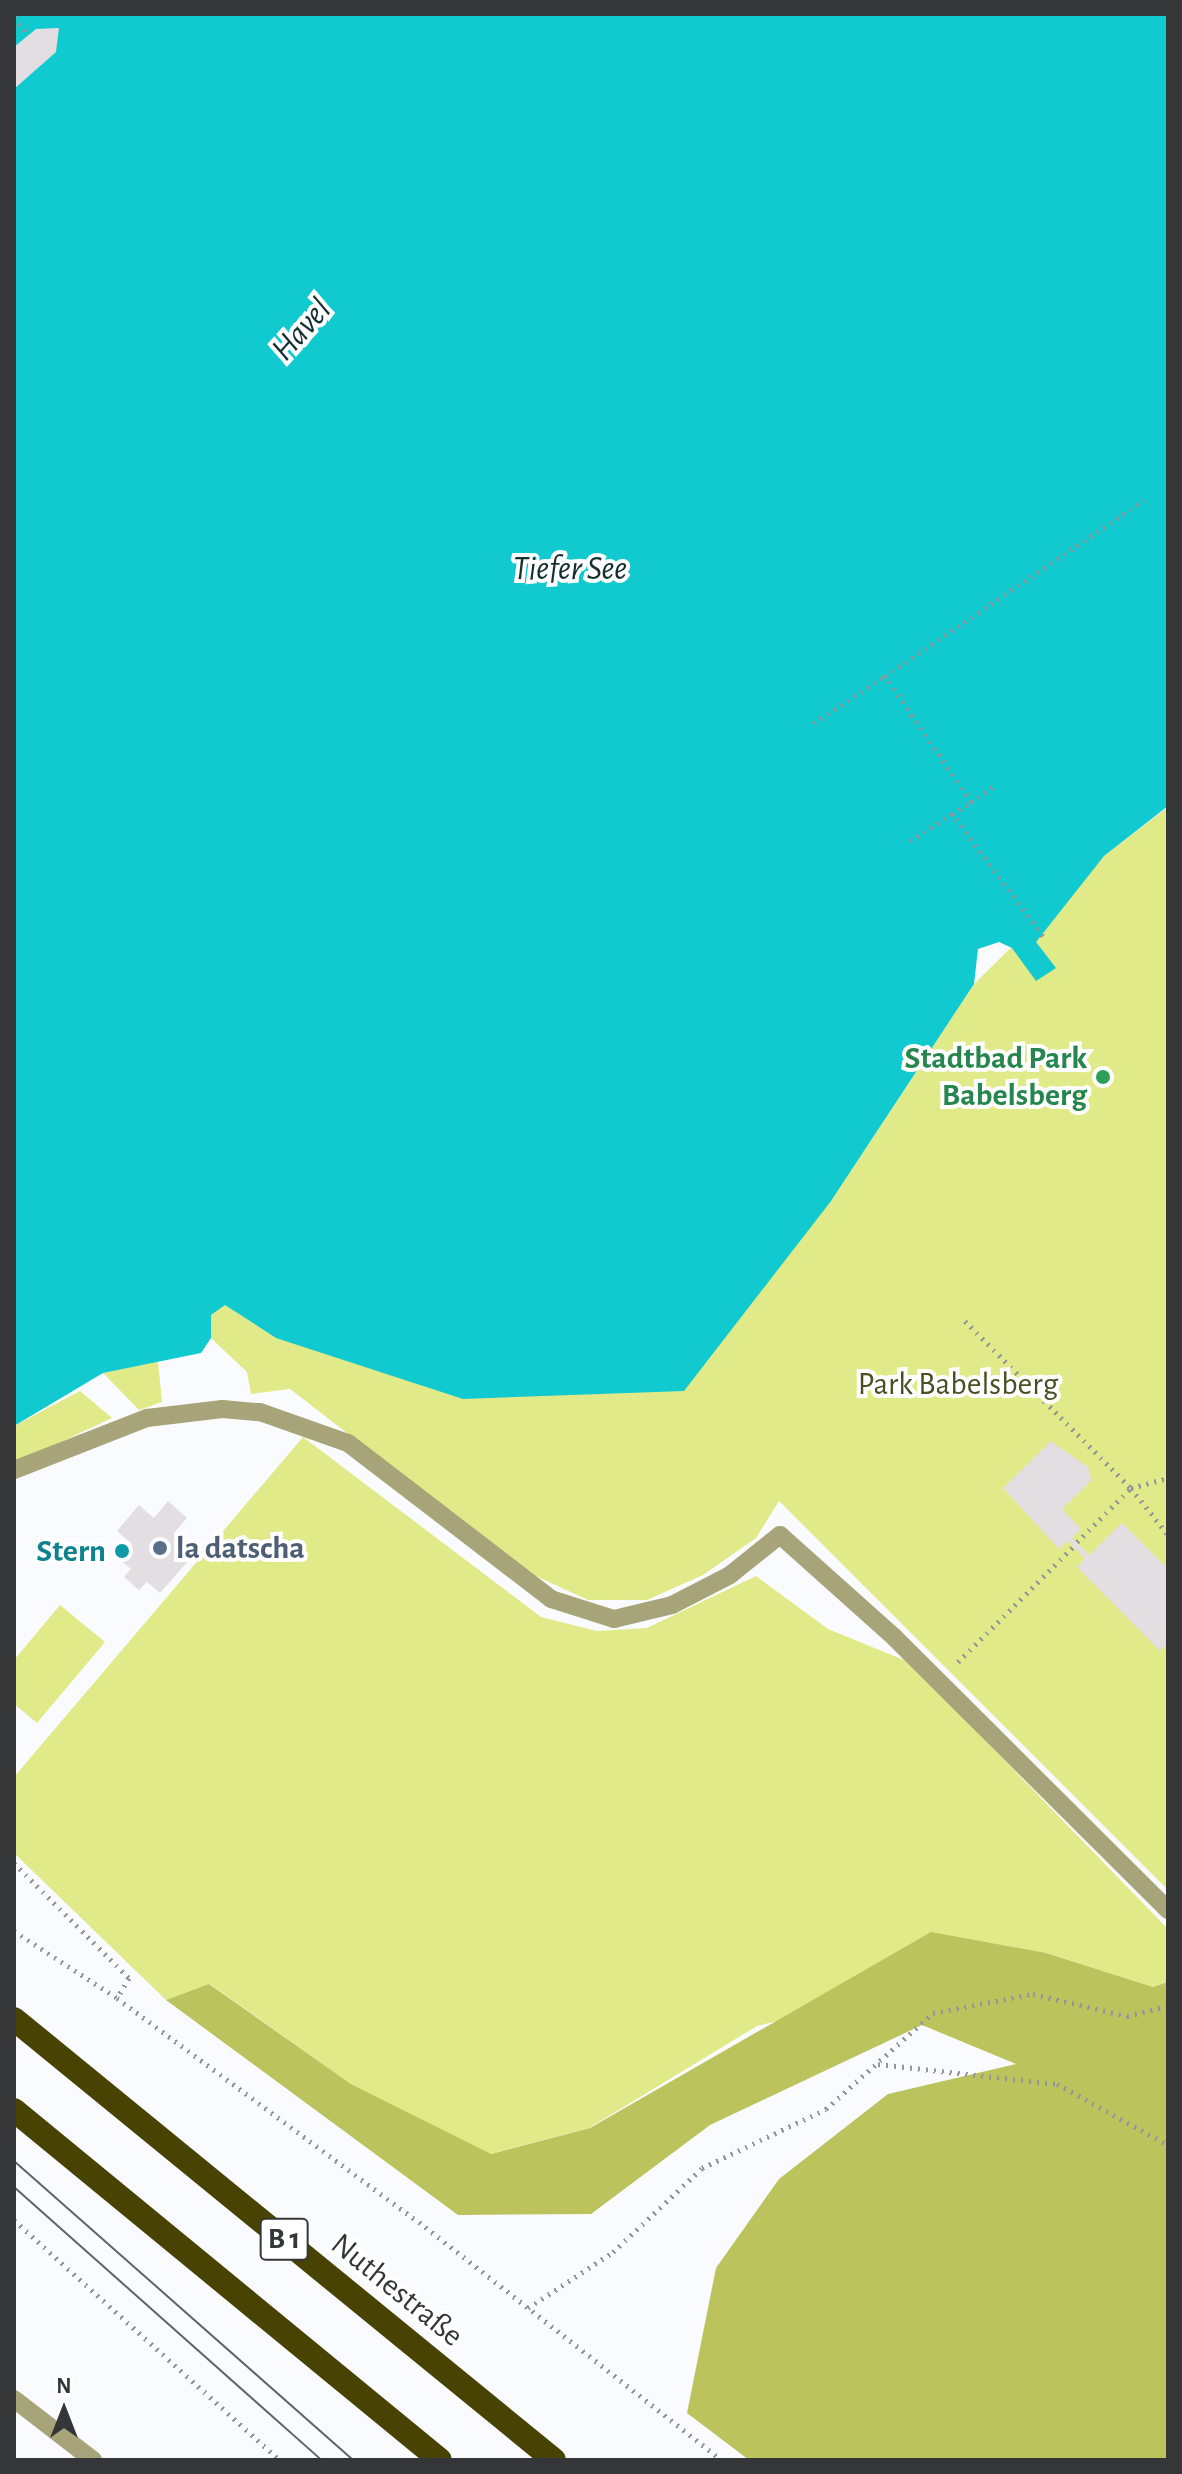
<!DOCTYPE html>
<meta charset="utf-8">
<style>
body{margin:0}
#map{position:relative;width:1182px;height:2474px;overflow:hidden;background:#f9fbfe;font-family:"Alegreya Sans",sans-serif}
div>[style]{position:absolute}
[style*='--x']{left:calc(var(--x)*1px);top:calc(var(--y)*1px);width:calc(var(--w)*1px);rotate:calc(var(--a)*1deg)}
.green>*{inset:0;background:#e1ea88}
.forest>*{inset:0;background:#bbc35c}
.water>*{inset:0;background:#11cad0}
.building>*{inset:0;background:#e3dee1}
.path>*{height:5px;margin-top:-2.5px;transform-origin:0;background:repeating-linear-gradient(90deg,#949698 0 2px,transparent 0 8px)}
.lane>*{height:18px;margin:-9px;padding:0 9px;transform-origin:9px;border-radius:9px;background:#a8a47a}
.highway>*{height:24px;margin:-12px;padding:0 12px;transform-origin:12px;border-radius:12px;background:#484203}
.tram>*{height:2px;margin:-1px;padding:0 1px;transform-origin:1px;border-radius:1px;background:#626365}
.dots>*{width:22px;height:22px;translate:-50% -50%;box-sizing:border-box;border:4px solid #fff;border-radius:50%}
span{translate:-50% -50%;white-space:nowrap;text-align:center;line-height:1.15;-webkit-text-stroke:8px #fff;paint-order:stroke}
.shield-label span{padding:2px 6px;background:#fff;border:2px solid;border-radius:6px;-webkit-text-stroke-width:0}
.shield-label{font-size:30px;color:#353637;font-weight:700}
.leisure-label{font-size:32px;color:#27864d;font-weight:700}
.right{translate:-100% -50%;text-align:right}
.park-label{font-size:32px;color:#4b4e23}
.service-label{font-size:32px;color:#4e5e75;font-weight:700}
.left{translate:0 -50%;text-align:left}
.culture-label{font-size:32px;color:#0d838f;font-weight:700}
.street-label{font-size:32px;color:#353637}
.water-label{font-size:34px;color:#163031;font-style:italic}
.frame{position:absolute;inset:0;border:16px solid #353637;pointer-events:none}
.north{position:absolute;left:24px;top:2370px;width:80px;height:80px;-webkit-text-stroke:6px #fff;paint-order:stroke;rotate:0deg;font-size:22px;font-weight:700;line-height:32px;text-align:center;color:#353637}
.north::after{content:'';display:block;margin:auto;width:28px;height:36px;background:#353637;clip-path:polygon(50% 0,100% 100%,50% 72%,0 100%)}
</style>
<div id="map">
<div class="green">
<div style="clip-path:polygon(1168px 807px,1168px 1890px,779px 1501px,756px 1538px,703px 1575px,647px 1600px,588px 1600px,527px 1572px,290px 1389px,251px 1394px,247px 1372px,211px 1338px,211px 1315px,225px 1305px,276px 1338px,831px 1201px,974px 984px,1104px 856px)"></div>
<div style="clip-path:polygon(158px 1361px,162px 1402px,139px 1410px,103px 1373px)"></div>
<div style="clip-path:polygon(80px 1391px,112px 1418px,14px 1464px,14px 1426px)"></div>
<div style="clip-path:polygon(303px 1437px,541px 1617px,597px 1631px,647px 1628px,756px 1576px,828px 1629px,909px 1662px,1168px 1929px,1168px 1982px,1153px 1987px,1046px 1953px,757px 2026px,589px 2128px,490px 2154px,351px 2084px,210px 1984px,166px 2000px,14px 1853px,14px 1777px)"></div>
<div style="clip-path:polygon(60px 1605px,105px 1642px,37px 1723px,14px 1704px,14px 1660px)"></div>
</div>
<div class="forest">
<div style="clip-path:polygon(931px 1932px,1046px 1953px,1153px 1987px,1168px 1982px,1168px 2460px,749px 2460px,687px 2413px,716px 2268px,779px 2179px,888px 2094px,1016px 2064px,922px 2025px,710px 2125px,591px 2214px,458px 2215px,166px 2000px,209px 1984px,351px 2084px,491px 2154px,590px 2128px)"></div>
</div>
<div class="water">
<div style="clip-path:polygon(14px 14px,1168px 14px,1168px 806px,1104px 856px,1036px 942px,1056px 968px,1036px 981px,1012px 948px,999px 942px,978px 949px,974px 984px,831px 1201px,684px 1391px,463px 1399px,276px 1338px,225px 1305px,211px 1315px,211px 1338px,201px 1353px,103px 1373px,14px 1426px)"></div>
</div>
<div class="building">
<div style="clip-path:polygon(59px 28px,56px 52px,14px 89px,14px 47px,36px 29px)"></div>
<div style="clip-path:polygon(1051px 1441px,1089px 1468px,1091px 1481px,1062px 1509px,1081px 1529px,1072px 1538px,1089px 1555px,1122px 1523px,1168px 1569px,1168px 1643px,1160px 1651px,1077px 1567px,1085px 1559px,1068px 1541px,1059px 1549px,1003px 1488px)"></div>
<div style="clip-path:polygon(168px 1501px,187px 1518px,174px 1533px,196px 1552px,160px 1593px,147px 1582px,139px 1590px,124px 1577px,131px 1569px,119px 1559px,132px 1544px,117px 1531px,139px 1505px,154px 1518px)"></div>
</div>
<div class="path">
<div style="--x:14;--y:17;--w:21;--a:51"></div>
<div style="--x:814;--y:723;--w:85;--a:-33.5"></div>
<div style="--x:971;--y:802;--w:28;--a:-35"></div>
<div style="--x:910;--y:841;--w:50;--a:-32.7"></div>
<div style="--x:1043;--y:936;--w:152;--a:-126.7"></div>
<div style="--x:952;--y:814;--w:22;--a:-32"></div>
<div style="--x:971;--y:802;--w:153;--a:-124.3"></div>
<div style="--x:885;--y:676;--w:313;--a:-34.2"></div>
<div style="--x:965;--y:1321;--w:235;--a:45.2"></div>
<div style="--x:1131;--y:1488;--w:60;--a:51.8"></div>
<div style="--x:1077;--y:1542;--w:76;--a:-45"></div>
<div style="--x:1131;--y:1488;--w:38;--a:-15"></div>
<div style="--x:958;--y:1662;--w:163;--a:-45"></div>
<div style="--x:14;--y:1863;--w:163;--a:45"></div>
<div style="--x:129;--y:1978;--w:23;--a:121"></div>
<div style="--x:14;--y:1931;--w:123;--a:33"></div>
<div style="--x:117;--y:1998;--w:376;--a:36.6"></div>
<div style="--x:419;--y:2222;--w:385;--a:38.2"></div>
<div style="--x:878;--y:2064;--w:180;--a:6.4"></div>
<div style="--x:1057;--y:2084;--w:127;--a:28.8"></div>
<div style="--x:14;--y:2220;--w:358;--a:42.1"></div>
<div style="--x:528;--y:2308;--w:102;--a:-33.4"></div>
<div style="--x:613;--y:2252;--w:122;--a:-43.3"></div>
<div style="--x:702;--y:2168;--w:137;--a:-25.4"></div>
<div style="--x:826;--y:2109;--w:144;--a:-41.9"></div>
<div style="--x:933;--y:2013;--w:102;--a:-10.8"></div>
<div style="--x:1033;--y:1994;--w:97;--a:13.2"></div>
<div style="--x:1127;--y:2016;--w:42;--a:-13.7"></div>
</div>
<div class="lane">
<div style="--x:14;--y:1470;--w:143;--a:-21.4"></div>
<div style="--x:147;--y:1418;--w:76;--a:-6.8"></div>
<div style="--x:222;--y:1409;--w:38;--a:5"></div>
<div style="--x:260;--y:1412;--w:93;--a:19.4"></div>
<div style="--x:348;--y:1443;--w:256;--a:37.5"></div>
<div style="--x:551;--y:1599;--w:66;--a:17.6"></div>
<div style="--x:614;--y:1619;--w:60;--a:-13.6"></div>
<div style="--x:672;--y:1605;--w:65;--a:-27.3"></div>
<div style="--x:730;--y:1575;--w:64;--a:-38.7"></div>
<div style="--x:780;--y:1535;--w:153;--a:41.8"></div>
<div style="--x:894;--y:1637;--w:387;--a:44.9"></div>
<div style="--x:14;--y:2399;--w:100;--a:37.7"></div>
</div>
<div class="highway">
<div style="--x:14;--y:2019;--w:697;--a:39.24"></div>
<div style="--x:14;--y:2110;--w:551;--a:39.41"></div>
</div>
<div class="tram">
<div style="--x:14;--y:2161;--w:452;--a:41.4"></div>
<div style="--x:14;--y:2187;--w:411;--a:41.6"></div>
</div>
<div class="dots">
<div style="left:1103px;top:1077px;background:#2e9e5b"></div>
<div style="left:160px;top:1548px;background:#5c6f8a"></div>
<div style="left:122px;top:1551px;background:#0f9aa8"></div>
</div>
<div class="shield-label">
<span style="left:284px;top:2239px">B 1</span>
</div>
<div class="leisure-label">
<span class="right" style="left:1087px;top:1077px">Stadtbad Park<br>Babelsberg</span>
</div>
<div class="park-label">
<span style="left:958px;top:1384px">Park Babelsberg</span>
</div>
<div class="service-label">
<span class="left" style="left:176px;top:1548px">la datscha</span>
</div>
<div class="culture-label">
<span class="right" style="left:106px;top:1551px">Stern</span>
</div>
<div class="street-label">
<span style="left:397px;top:2290px;rotate:39deg">Nuthestraße</span>
</div>
<div class="water-label">
<span style="left:302px;top:330px;rotate:-48deg">Havel</span>
<span style="left:570px;top:570px">Tiefer See</span>
</div>
<div class="frame"></div>
<div class="north">N</div>
</div>
